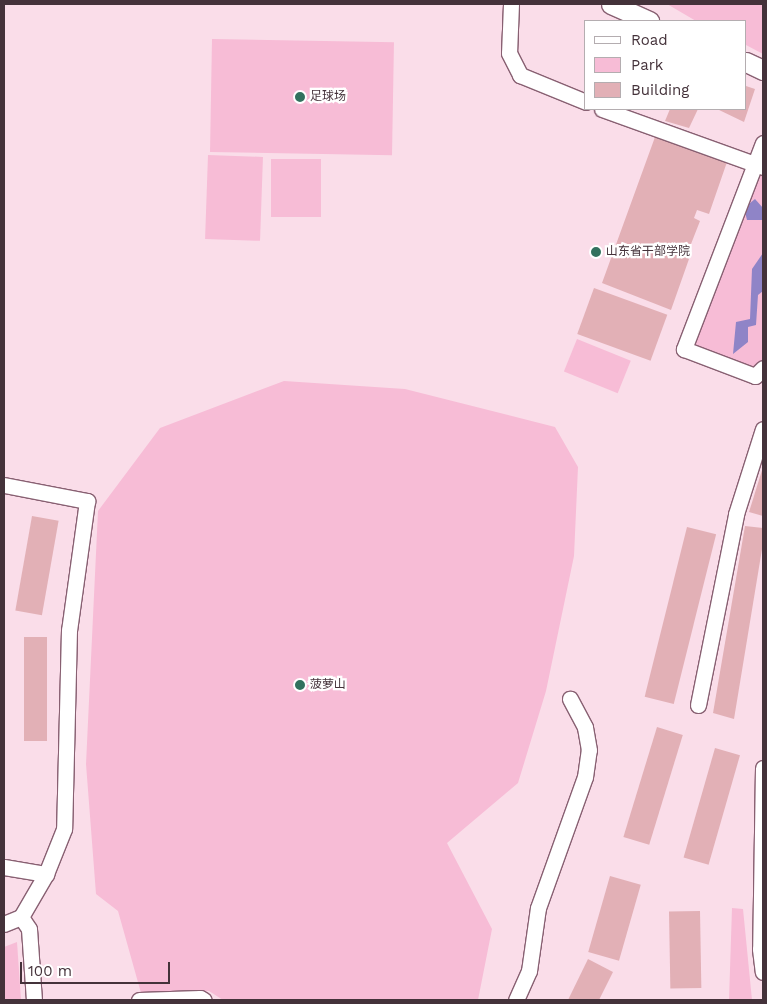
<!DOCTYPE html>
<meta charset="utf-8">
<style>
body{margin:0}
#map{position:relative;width:767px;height:1004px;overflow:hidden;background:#fadde9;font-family:"Work Sans","Noto Sans SC",sans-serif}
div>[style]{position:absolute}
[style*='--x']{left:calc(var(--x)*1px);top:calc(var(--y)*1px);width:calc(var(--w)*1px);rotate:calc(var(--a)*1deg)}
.green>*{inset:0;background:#f7bcd6;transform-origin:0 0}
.water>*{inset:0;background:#8f84c7}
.building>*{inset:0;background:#e2b0b6;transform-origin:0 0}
.roads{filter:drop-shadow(1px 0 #886072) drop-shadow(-1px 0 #886072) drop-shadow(0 1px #886072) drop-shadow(0 -1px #886072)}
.minor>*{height:15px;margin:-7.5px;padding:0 7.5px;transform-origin:7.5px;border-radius:7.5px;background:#fff}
.major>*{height:19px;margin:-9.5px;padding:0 9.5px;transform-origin:9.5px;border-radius:9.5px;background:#fff}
.dots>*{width:14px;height:14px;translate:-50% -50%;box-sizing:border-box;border:2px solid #fff;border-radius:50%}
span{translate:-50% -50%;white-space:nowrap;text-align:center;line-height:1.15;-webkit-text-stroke:4.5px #fff;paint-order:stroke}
.poi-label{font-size:12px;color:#44323a}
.left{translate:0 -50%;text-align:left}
.frame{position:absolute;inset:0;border:5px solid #44323a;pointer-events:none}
.legend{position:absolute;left:584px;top:20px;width:162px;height:90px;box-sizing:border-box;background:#fff;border:1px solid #b4adb0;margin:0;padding:6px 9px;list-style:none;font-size:15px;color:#44323a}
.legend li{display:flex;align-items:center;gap:10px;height:25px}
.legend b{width:25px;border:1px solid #b4adb0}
.scale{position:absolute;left:20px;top:962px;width:150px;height:22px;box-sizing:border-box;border:2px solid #44323a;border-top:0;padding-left:6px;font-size:15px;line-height:18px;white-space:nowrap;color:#44323a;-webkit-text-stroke:4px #fff;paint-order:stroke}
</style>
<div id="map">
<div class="green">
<div style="clip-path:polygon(667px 4px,763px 4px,763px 54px,746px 45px,746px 21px,696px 21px)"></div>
<div style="left:212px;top:39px;width:182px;height:113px;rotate:1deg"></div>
<div style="left:208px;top:155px;width:55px;height:84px;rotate:2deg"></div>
<div style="left:271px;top:159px;width:50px;height:58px"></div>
<div style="clip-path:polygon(758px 170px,763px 172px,763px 360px,754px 370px,690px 345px)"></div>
<div style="left:577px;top:339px;width:58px;height:35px;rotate:22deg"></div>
<div style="clip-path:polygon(284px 381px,405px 389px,555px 427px,578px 467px,574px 556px,546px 691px,518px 783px,447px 843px,492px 929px,478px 1000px,223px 1000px,209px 991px,141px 993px,118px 911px,96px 894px,86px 764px,98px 511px,160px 428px)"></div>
<div style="clip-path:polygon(732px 908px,743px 909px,752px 1000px,729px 1000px)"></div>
<div style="clip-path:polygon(17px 942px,21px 1000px,4px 1000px,4px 947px)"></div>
</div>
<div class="water">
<div style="clip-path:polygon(755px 199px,763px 208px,763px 220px,747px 220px,744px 208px)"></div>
<div style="clip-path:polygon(763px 253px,763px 291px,758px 295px,756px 325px,748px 327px,748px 342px,733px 354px,736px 322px,750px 319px,752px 269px)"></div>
</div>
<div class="building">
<div style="clip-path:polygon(746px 86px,755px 89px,744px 122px,717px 109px,746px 109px)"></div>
<div style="clip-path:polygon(670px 109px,698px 109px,689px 128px,665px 121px)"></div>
<div style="clip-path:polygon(655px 137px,727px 162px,709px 214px,697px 210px,694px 218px,700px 221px,691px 244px,683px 243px,678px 249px,689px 259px,671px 310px,602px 283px)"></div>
<div style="left:594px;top:288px;width:78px;height:49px;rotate:20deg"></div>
<div style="clip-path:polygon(763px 467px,763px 516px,749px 512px)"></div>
<div style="left:32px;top:516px;width:27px;height:96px;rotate:10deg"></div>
<div style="clip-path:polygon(745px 526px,763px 528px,763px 543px,734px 719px,713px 713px)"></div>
<div style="left:687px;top:527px;width:30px;height:175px;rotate:14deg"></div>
<div style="left:24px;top:637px;width:23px;height:104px"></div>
<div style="left:657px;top:727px;width:27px;height:115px;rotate:17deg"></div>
<div style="left:715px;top:748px;width:26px;height:114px;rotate:16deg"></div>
<div style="left:610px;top:876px;width:32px;height:79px;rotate:16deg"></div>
<div style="left:700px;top:911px;width:77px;height:31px;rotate:89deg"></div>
<div style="clip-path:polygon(588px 959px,613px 972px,599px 1000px,568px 1000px)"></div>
</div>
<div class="roads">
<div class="minor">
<div style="--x:511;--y:4;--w:49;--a:92.3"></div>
<div style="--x:509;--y:53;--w:25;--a:63"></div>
<div style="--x:520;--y:75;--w:71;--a:22.2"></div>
<div style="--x:602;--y:109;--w:171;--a:19.8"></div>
<div style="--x:763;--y:143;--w:221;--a:111"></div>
<div style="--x:684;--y:349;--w:76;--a:20.8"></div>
<div style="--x:755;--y:376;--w:11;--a:-45"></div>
<div style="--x:4;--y:485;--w:85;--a:10.9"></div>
<div style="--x:87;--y:501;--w:130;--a:97.9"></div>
<div style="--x:69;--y:630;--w:199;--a:91.4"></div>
<div style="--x:64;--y:829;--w:48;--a:111.8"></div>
<div style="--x:46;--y:874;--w:50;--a:120.2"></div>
<div style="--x:21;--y:917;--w:18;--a:158"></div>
<div style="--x:698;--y:705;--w:195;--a:-78.7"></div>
<div style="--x:736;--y:514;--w:89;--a:-72.4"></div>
<div style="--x:763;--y:768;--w:181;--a:90.9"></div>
<div style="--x:760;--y:949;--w:23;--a:83"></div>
<div style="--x:4;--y:867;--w:43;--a:9.5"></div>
<div style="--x:21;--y:917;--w:14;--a:56"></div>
<div style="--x:29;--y:929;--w:71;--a:86"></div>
<div style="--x:139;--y:1000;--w:61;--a:-1.9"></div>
<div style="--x:200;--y:998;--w:4;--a:27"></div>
<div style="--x:516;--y:1000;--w:32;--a:-66"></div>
<div style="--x:529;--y:971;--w:64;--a:-81.9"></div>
<div style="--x:538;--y:908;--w:139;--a:-70.3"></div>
<div style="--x:585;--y:777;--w:27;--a:-82"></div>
<div style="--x:589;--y:750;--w:23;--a:-100"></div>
<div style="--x:585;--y:727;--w:32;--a:-118"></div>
</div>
<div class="major">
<div style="--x:611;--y:4;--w:42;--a:24.1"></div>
<div style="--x:746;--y:62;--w:19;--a:25"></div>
</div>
</div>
<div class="dots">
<div style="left:300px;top:97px;background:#32715e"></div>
<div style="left:596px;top:252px;background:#32715e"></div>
<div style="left:300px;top:685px;background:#32715e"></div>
</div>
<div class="poi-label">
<span class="left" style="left:310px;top:97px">足球场</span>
<span class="left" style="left:606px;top:252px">山东省干部学院</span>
<span class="left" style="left:310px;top:685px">菠萝山</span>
</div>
<div class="frame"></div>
<ul class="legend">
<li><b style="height:6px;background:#fff"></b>Road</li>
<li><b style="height:14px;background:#f7bcd6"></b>Park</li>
<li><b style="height:14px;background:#e2b0b6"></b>Building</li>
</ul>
<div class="scale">100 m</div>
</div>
